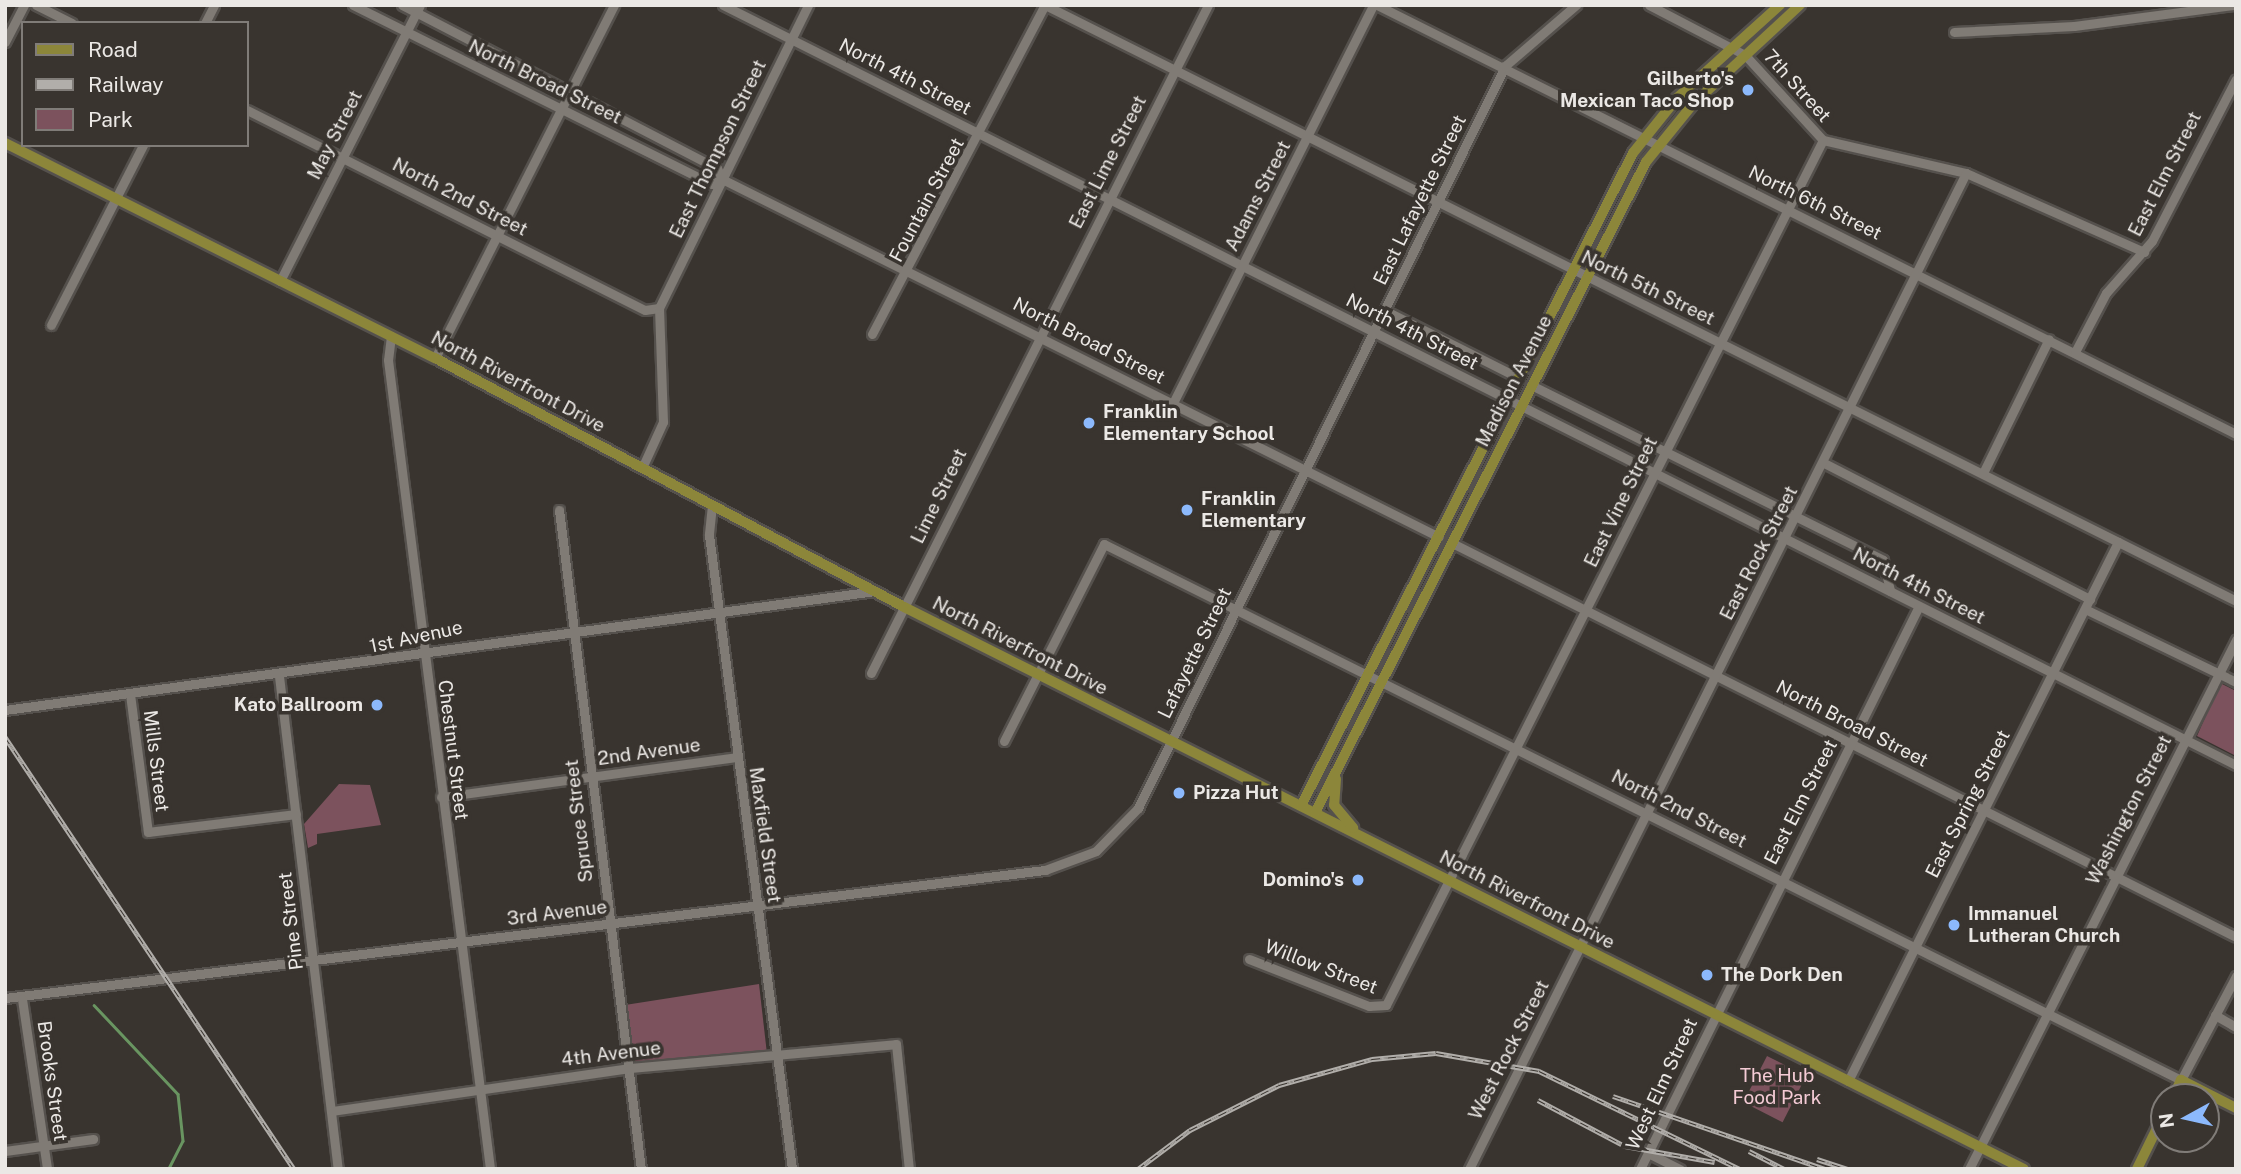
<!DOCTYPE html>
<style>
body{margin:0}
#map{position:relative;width:2241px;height:1174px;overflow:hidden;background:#39342f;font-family:"Public Sans",sans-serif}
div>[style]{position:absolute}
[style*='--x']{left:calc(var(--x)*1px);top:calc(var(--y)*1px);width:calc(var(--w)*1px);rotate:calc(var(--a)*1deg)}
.green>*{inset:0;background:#7c525d;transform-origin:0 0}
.stream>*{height:2.5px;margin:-1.25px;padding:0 1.25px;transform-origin:1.25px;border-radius:1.25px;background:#699561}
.roads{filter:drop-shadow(2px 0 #55514d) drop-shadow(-2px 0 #55514d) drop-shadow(0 2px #55514d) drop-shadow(0 -2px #55514d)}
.minor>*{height:9px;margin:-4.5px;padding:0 4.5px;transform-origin:4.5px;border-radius:4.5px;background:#807b75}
.major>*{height:10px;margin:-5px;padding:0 5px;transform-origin:5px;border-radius:5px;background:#8c863a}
.rail>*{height:5px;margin-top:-2.5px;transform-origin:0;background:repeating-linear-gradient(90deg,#39342f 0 8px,#b1aeaa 0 16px);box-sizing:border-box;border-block:2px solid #b1aeaa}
.dots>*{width:19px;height:19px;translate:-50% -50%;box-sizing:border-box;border:4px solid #39342f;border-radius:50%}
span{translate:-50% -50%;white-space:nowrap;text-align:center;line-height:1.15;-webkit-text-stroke:7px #39342f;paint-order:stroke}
.street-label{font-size:19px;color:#ebe8e5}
.poi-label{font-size:19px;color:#ebe8e5;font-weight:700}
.right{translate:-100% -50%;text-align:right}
.left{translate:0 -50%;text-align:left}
.park-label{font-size:19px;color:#f4cbd5}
.frame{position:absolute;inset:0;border:7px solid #ebe8e5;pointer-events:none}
.legend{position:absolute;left:21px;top:21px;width:228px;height:126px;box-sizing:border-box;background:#39342f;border:2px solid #807c78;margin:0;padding:9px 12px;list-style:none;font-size:21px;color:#ebe8e5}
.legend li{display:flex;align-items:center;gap:14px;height:35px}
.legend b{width:35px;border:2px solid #807c78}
.north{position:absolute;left:2150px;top:1083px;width:70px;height:70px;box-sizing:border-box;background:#39342f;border:2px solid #807c78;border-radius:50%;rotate:262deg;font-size:19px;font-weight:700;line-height:28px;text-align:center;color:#ebe8e5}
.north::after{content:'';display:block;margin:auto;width:24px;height:32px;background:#8cb9fc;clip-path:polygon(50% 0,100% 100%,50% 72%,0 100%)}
</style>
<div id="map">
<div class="green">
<div style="clip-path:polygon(2220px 683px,2236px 691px,2236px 756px,2197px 736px)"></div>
<div style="clip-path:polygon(339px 784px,370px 785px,381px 825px,317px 834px,317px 844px,308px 848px,304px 824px)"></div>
<div style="clip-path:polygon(759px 984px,767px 1054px,632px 1062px,625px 1005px)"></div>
<div style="left:1767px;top:1056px;width:44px;height:52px;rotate:27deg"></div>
</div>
<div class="stream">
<div style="--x:94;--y:1005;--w:122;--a:46.7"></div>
<div style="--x:178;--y:1094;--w:47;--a:83.9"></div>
<div style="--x:183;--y:1141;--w:31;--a:117"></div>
</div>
<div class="roads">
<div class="minor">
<div style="--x:36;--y:5;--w:40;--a:26.6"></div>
<div style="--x:353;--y:5;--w:401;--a:26.5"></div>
<div style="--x:712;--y:184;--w:11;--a:-27"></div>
<div style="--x:402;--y:5;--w:355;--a:27.4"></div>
<div style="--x:717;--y:168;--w:12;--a:66"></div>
<div style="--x:722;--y:179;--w:801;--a:26.53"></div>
<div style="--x:723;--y:5;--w:1693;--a:26.67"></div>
<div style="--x:1045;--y:5;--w:1332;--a:26.58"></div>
<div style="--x:1377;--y:5;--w:960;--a:26.54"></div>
<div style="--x:1649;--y:5;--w:108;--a:27.5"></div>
<div style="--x:1745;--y:55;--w:115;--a:47.5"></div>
<div style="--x:1823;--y:140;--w:147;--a:13"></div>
<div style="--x:1966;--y:173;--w:195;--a:23.9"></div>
<div style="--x:205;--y:23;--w:20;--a:-63"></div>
<div style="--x:1954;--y:32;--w:120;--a:-2.9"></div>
<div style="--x:2074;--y:26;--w:161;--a:-7.5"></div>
<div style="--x:5;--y:42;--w:42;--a:-62.8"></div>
<div style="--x:247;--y:110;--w:445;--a:26.7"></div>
<div style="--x:645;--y:310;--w:14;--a:-8"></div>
<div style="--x:280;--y:281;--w:309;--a:-63.1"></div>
<div style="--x:1386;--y:311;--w:149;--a:26.7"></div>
<div style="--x:51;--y:325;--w:202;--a:-62.9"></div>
<div style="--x:872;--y:334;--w:372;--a:-62.3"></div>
<div style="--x:391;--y:336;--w:24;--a:97"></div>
<div style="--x:388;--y:360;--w:815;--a:82.81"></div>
<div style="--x:2075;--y:352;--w:67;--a:-62.3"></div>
<div style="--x:2106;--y:293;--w:69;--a:-48.5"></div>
<div style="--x:2152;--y:241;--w:182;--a:-62.6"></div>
<div style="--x:435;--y:358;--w:396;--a:-63.1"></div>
<div style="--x:1531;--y:385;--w:393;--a:26.4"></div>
<div style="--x:1883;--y:560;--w:32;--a:77"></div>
<div style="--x:1173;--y:403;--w:445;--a:-63.3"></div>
<div style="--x:1824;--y:463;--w:299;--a:27.1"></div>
<div style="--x:642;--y:468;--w:51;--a:-65.5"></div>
<div style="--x:663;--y:422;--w:114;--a:-92"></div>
<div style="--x:659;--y:308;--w:338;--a:-63.8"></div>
<div style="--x:1983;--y:473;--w:149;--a:-63.8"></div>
<div style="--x:712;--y:505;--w:30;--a:96"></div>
<div style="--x:709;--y:535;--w:639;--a:82.54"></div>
<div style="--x:559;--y:510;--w:664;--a:82.91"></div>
<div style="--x:1452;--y:543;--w:877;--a:26.68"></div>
<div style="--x:2085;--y:609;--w:168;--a:25.8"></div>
<div style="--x:871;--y:673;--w:748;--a:-63.23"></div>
<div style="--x:279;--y:676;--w:497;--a:83.2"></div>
<div style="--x:130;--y:694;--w:139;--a:82.6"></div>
<div style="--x:148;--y:832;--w:149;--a:-6.9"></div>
<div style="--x:5;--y:710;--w:878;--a:-7.79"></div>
<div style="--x:1004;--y:741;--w:221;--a:-63.1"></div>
<div style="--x:1104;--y:544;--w:1203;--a:26.46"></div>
<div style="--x:2181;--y:1080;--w:118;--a:-62.1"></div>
<div style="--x:441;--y:797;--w:299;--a:-7.7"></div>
<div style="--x:1249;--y:959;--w:129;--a:21.4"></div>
<div style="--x:1369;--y:1006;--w:17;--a:-3"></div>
<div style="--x:1386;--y:1005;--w:969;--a:-63.2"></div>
<div style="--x:5;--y:998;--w:1048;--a:-7.02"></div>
<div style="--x:1045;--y:870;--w:54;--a:-20.4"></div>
<div style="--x:1096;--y:851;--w:60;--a:-45.7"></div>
<div style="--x:1138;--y:808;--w:828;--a:-63.68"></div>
<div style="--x:1505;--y:66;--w:94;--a:-40.7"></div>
<div style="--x:22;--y:999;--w:172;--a:81.6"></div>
<div style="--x:2215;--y:1015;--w:24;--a:30"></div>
<div style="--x:1848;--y:1081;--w:603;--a:-63.39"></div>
<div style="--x:332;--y:1111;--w:300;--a:-8.2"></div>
<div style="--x:629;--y:1068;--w:268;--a:-5.1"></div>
<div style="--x:896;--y:1044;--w:126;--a:84.1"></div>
<div style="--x:5;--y:1151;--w:89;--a:-7.8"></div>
<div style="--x:1648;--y:1153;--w:36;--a:27"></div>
<div style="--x:1469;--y:1169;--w:1113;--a:-63.48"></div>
<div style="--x:1640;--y:1169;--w:628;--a:-63.64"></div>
<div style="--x:1969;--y:1169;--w:593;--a:-63.22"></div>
</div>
<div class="major">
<div style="--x:5;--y:143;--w:481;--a:26.6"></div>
<div style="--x:435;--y:358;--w:531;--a:27.96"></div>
<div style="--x:904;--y:607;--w:1253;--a:26.65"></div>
<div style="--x:1336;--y:779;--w:26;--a:94"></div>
<div style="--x:1334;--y:805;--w:30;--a:50"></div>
<div style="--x:1301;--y:806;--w:733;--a:-63.05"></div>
<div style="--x:1633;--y:153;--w:70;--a:-51.3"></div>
<div style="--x:1677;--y:98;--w:139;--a:-42.1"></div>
<div style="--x:1315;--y:813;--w:730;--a:-63.05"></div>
<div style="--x:1646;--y:162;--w:75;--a:-51"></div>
<div style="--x:1693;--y:104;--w:146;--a:-42.8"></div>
<div style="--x:2173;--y:1097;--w:19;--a:-65"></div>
<div style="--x:2181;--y:1080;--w:62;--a:27"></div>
<div style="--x:2137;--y:1169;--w:61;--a:-63.9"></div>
</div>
</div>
<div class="rail">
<div style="--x:5;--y:737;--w:520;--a:56.22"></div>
<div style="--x:1613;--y:1096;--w:224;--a:19"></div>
<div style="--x:1538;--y:1100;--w:98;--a:27.9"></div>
<div style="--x:1625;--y:1146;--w:91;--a:10.1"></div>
<div style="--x:1749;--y:1151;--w:39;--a:27"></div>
<div style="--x:1817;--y:1159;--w:32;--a:18"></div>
<div style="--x:1138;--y:1169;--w:65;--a:-36.9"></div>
<div style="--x:1190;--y:1130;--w:100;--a:-26.8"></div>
<div style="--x:1279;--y:1085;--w:97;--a:-15.6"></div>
<div style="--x:1372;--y:1059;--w:64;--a:-5.4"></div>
<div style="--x:1436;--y:1053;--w:105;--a:9.9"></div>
<div style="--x:1539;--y:1071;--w:224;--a:26"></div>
</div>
<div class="dots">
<div style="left:1748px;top:90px;background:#8cb9fc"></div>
<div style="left:1089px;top:423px;background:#8cb9fc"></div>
<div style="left:1187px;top:510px;background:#8cb9fc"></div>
<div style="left:377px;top:705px;background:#8cb9fc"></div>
<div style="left:1179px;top:793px;background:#8cb9fc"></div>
<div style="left:1358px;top:880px;background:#8cb9fc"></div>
<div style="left:1954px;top:925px;background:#8cb9fc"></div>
<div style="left:1707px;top:975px;background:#8cb9fc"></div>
</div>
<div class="street-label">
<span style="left:905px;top:77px;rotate:27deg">North 4th Street</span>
<span style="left:545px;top:82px;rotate:26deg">North Broad Street</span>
<span style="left:1797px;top:86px;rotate:48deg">7th Street</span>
<span style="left:335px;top:135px;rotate:-63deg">May Street</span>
<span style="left:718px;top:149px;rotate:-64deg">East Thompson Street</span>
<span style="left:1108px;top:162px;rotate:-63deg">East Lime Street</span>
<span style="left:2165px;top:174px;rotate:-63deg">East Elm Street</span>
<span style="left:1258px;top:196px;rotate:-63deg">Adams Street</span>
<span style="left:460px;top:197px;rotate:27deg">North 2nd Street</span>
<span style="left:927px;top:200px;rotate:-62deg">Fountain Street</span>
<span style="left:1420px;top:200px;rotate:-64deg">East Lafayette Street</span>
<span style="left:1815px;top:203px;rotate:26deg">North 6th Street</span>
<span style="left:1648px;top:288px;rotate:26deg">North 5th Street</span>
<span style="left:1412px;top:332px;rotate:27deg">North 4th Street</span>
<span style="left:1089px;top:341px;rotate:27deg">North Broad Street</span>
<span style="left:1514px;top:381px;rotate:-63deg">Madison Avenue</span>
<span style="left:518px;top:382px;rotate:28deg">North Riverfront Drive</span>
<span style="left:939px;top:496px;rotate:-64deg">Lime Street</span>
<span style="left:1621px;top:502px;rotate:-64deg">East Vine Street</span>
<span style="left:1759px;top:553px;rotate:-63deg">East Rock Street</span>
<span style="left:1919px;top:586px;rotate:27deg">North 4th Street</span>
<span style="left:416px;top:637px;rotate:-12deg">1st Avenue</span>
<span style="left:1020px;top:646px;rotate:27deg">North Riverfront Drive</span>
<span style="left:1195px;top:653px;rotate:-64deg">Lafayette Street</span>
<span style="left:1852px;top:724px;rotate:27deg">North Broad Street</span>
<span style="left:453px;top:750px;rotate:83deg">Chestnut Street</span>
<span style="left:649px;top:752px;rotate:-8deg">2nd Avenue</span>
<span style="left:156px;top:761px;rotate:83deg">Mills Street</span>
<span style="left:1801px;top:802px;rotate:-63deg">East Elm Street</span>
<span style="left:1968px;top:804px;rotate:-63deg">East Spring Street</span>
<span style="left:1679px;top:809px;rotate:27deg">North 2nd Street</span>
<span style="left:2129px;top:810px;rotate:-63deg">Washington Street</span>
<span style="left:579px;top:821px;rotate:-97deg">Spruce Street</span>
<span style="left:765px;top:835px;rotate:82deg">Maxfield Street</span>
<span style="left:1527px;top:900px;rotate:27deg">North Riverfront Drive</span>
<span style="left:557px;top:913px;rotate:-7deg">3rd Avenue</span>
<span style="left:291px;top:921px;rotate:-97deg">Pine Street</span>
<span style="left:1321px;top:967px;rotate:21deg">Willow Street</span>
<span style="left:1509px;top:1050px;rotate:-63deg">West Rock Street</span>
<span style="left:611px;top:1054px;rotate:-7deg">4th Avenue</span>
<span style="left:52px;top:1081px;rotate:82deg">Brooks Street</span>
<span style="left:1662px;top:1084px;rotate:-65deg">West Elm Street</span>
</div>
<div class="poi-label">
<span class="right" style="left:1734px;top:90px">Gilberto's<br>Mexican Taco Shop</span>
<span class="left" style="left:1103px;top:423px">Franklin<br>Elementary School</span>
<span class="left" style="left:1201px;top:510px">Franklin<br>Elementary</span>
<span class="right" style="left:363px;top:705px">Kato Ballroom</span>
<span class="left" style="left:1193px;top:793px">Pizza Hut</span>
<span class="right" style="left:1344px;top:880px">Domino's</span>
<span class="left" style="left:1968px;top:925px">Immanuel<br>Lutheran Church</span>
<span class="left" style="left:1721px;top:975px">The Dork Den</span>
</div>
<div class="park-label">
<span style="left:1777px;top:1087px">The Hub<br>Food Park</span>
</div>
<div class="frame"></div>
<ul class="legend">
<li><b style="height:9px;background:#8c863a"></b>Road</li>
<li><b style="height:9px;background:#b1aeaa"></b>Railway</li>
<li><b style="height:19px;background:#7c525d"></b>Park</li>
</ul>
<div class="north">N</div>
</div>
